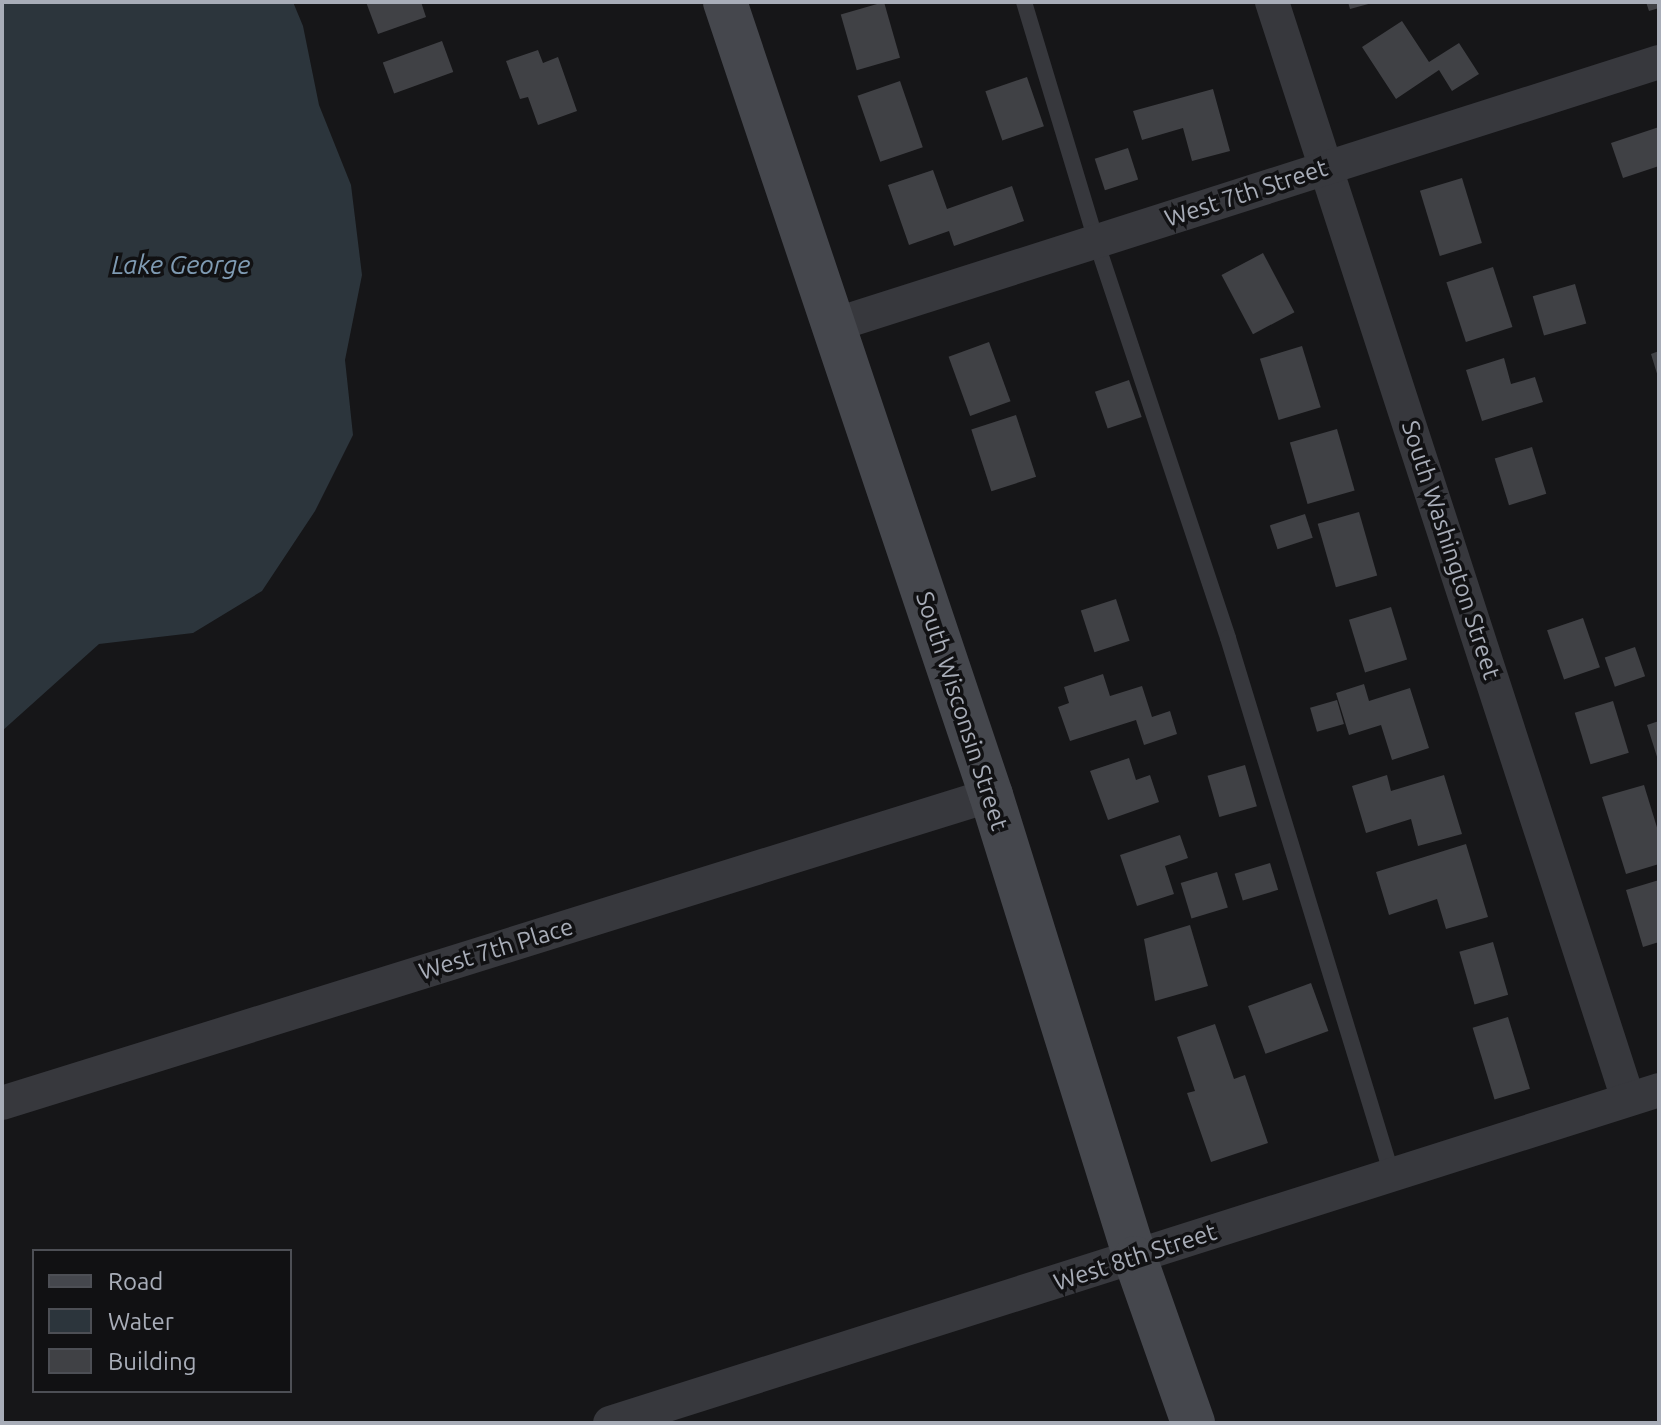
<!DOCTYPE html>
<style>
body{margin:0}
#map{position:relative;width:1661px;height:1425px;overflow:hidden;background:#161618;font-family:Ubuntu,sans-serif}
div>[style]{position:absolute}
[style*='--x']{left:calc(var(--x)*1px);top:calc(var(--y)*1px);width:calc(var(--w)*1px);rotate:calc(var(--a)*1deg)}
.water>*{inset:0;background:#2c353c}
.building>*{inset:0;background:#404145;transform-origin:0 0}
.lane>*{height:16px;margin:-8px;padding:0 8px;transform-origin:8px;border-radius:8px;background:#37383d}
.street>*{height:34px;margin:-17px;padding:0 17px;transform-origin:17px;border-radius:17px;background:#37383d}
.secondary>*{height:44px;margin:-22px;padding:0 22px;transform-origin:22px;border-radius:22px;background:#45474d}
span{translate:-50% -50%;white-space:nowrap;text-align:center;line-height:1.15;-webkit-text-stroke:7px #111113;paint-order:stroke}
.street-label{font-size:24px;color:#a8adb8}
.water-label{font-size:26px;color:#7f9bb3;font-style:italic}
.frame{position:absolute;inset:0;border:4px solid #a8adb8;pointer-events:none}
.legend{position:absolute;left:32px;top:1249px;width:260px;height:144px;box-sizing:border-box;background:#111113;border:2px solid #4d4f55;margin:0;padding:10px 14px;list-style:none;font-size:24px;color:#a8adb8}
.legend li{display:flex;align-items:center;gap:16px;height:40px}
.legend b{width:40px;border:2px solid #4d4f55}
</style>
<div id="map">
<div class="water">
<div style="clip-path:polygon(2px 2px,293px 2px,303px 26px,319px 105px,351px 185px,362px 275px,345px 360px,353px 435px,315px 511px,262px 591px,193px 633px,99px 644px,2px 731px)"></div>
</div>
<div class="building">
<div style="clip-path:polygon(366px 2px,421px 2px,426px 17px,378px 34px)"></div>
<div style="left:884px;top:2px;width:58px;height:45px;rotate:74deg"></div>
<div style="clip-path:polygon(1348px 2px,1372px 2px,1372px 3px,1350px 9px)"></div>
<div style="clip-path:polygon(1646px 2px,1659px 2px,1659px 8px,1649px 11px)"></div>
<div style="clip-path:polygon(1402px 21px,1429px 62px,1459px 43px,1479px 74px,1452px 91px,1439px 70px,1396px 99px,1362px 47px)"></div>
<div style="left:442px;top:41px;width:33px;height:63px;rotate:70deg"></div>
<div style="clip-path:polygon(538px 50px,543px 63px,558px 57px,577px 111px,538px 125px,528px 97px,520px 99px,506px 61px)"></div>
<div style="left:1027px;top:77px;width:52px;height:44px;rotate:71deg"></div>
<div style="left:900px;top:81px;width:70px;height:45px;rotate:71deg"></div>
<div style="clip-path:polygon(1213px 89px,1230px 151px,1192px 161px,1183px 128px,1142px 140px,1133px 111px)"></div>
<div style="clip-path:polygon(1659px 127px,1659px 166px,1623px 178px,1611px 143px)"></div>
<div style="left:1128px;top:148px;width:33px;height:35px;rotate:72deg"></div>
<div style="clip-path:polygon(933px 170px,947px 209px,1012px 186px,1024px 221px,954px 246px,949px 231px,909px 245px,888px 185px)"></div>
<div style="left:1462px;top:178px;width:68px;height:44px;rotate:73deg"></div>
<div style="left:1263px;top:253px;width:67px;height:47px;rotate:62deg"></div>
<div style="left:1493px;top:267px;width:63px;height:49px;rotate:72deg"></div>
<div style="left:1575px;top:284px;width:41px;height:44px;rotate:74deg"></div>
<div style="left:989px;top:342px;width:63px;height:43px;rotate:70deg"></div>
<div style="left:1302px;top:346px;width:64px;height:44px;rotate:73deg"></div>
<div style="clip-path:polygon(1659px 351px,1659px 377px,1658px 377px,1651px 354px)"></div>
<div style="clip-path:polygon(1504px 358px,1511px 384px,1535px 377px,1543px 402px,1482px 421px,1466px 370px)"></div>
<div style="left:1129px;top:380px;width:39px;height:36px;rotate:71deg"></div>
<div style="left:1016px;top:415px;width:65px;height:47px;rotate:72deg"></div>
<div style="left:1337px;top:429px;width:64px;height:49px;rotate:74deg"></div>
<div style="left:1532px;top:447px;width:49px;height:39px;rotate:73deg"></div>
<div style="left:1359px;top:512px;width:66px;height:43px;rotate:74deg"></div>
<div style="left:1305px;top:514px;width:25px;height:37px;rotate:72deg"></div>
<div style="left:1116px;top:599px;width:44px;height:37px;rotate:72deg"></div>
<div style="left:1391px;top:607px;width:55px;height:44px;rotate:73deg"></div>
<div style="left:1583px;top:618px;width:52px;height:38px;rotate:71deg"></div>
<div style="left:1635px;top:647px;width:31px;height:32px;rotate:71deg"></div>
<div style="clip-path:polygon(1103px 674px,1110px 696px,1142px 686px,1152px 717px,1170px 711px,1177px 734px,1144px 745px,1136px 720px,1070px 741px,1058px 707px,1069px 703px,1064px 687px)"></div>
<div style="clip-path:polygon(1364px 684px,1369px 701px,1410px 688px,1429px 748px,1392px 760px,1381px 725px,1349px 735px,1336px 693px)"></div>
<div style="left:1337px;top:700px;width:25px;height:28px;rotate:74deg"></div>
<div style="left:1613px;top:701px;width:54px;height:40px;rotate:73deg"></div>
<div style="clip-path:polygon(1659px 721px,1659px 760px,1658px 760px,1647px 725px)"></div>
<div style="clip-path:polygon(1129px 758px,1136px 780px,1150px 775px,1159px 802px,1108px 820px,1090px 771px)"></div>
<div style="left:1245px;top:765px;width:43px;height:39px;rotate:74deg"></div>
<div style="clip-path:polygon(1387px 775px,1391px 791px,1444px 775px,1462px 834px,1418px 846px,1411px 819px,1366px 833px,1352px 786px)"></div>
<div style="clip-path:polygon(1644px 785px,1659px 834px,1659px 864px,1626px 874px,1602px 797px)"></div>
<div style="clip-path:polygon(1180px 835px,1188px 858px,1165px 866px,1174px 894px,1137px 906px,1120px 855px)"></div>
<div style="clip-path:polygon(1466px 844px,1488px 917px,1446px 929px,1437px 899px,1389px 915px,1376px 872px)"></div>
<div style="left:1270px;top:863px;width:28px;height:37px;rotate:73deg"></div>
<div style="left:1217px;top:872px;width:37px;height:38px;rotate:73deg"></div>
<div style="clip-path:polygon(1659px 880px,1659px 942px,1643px 947px,1626px 890px)"></div>
<div style="clip-path:polygon(1190px 925px,1208px 986px,1155px 1001px,1144px 939px)"></div>
<div style="left:1493px;top:942px;width:55px;height:35px;rotate:74deg"></div>
<div style="left:1311px;top:983px;width:51px;height:67px;rotate:70deg"></div>
<div style="left:1508px;top:1017px;width:75px;height:37px;rotate:73deg"></div>
<div style="clip-path:polygon(1215px 1024px,1234px 1079px,1245px 1075px,1268px 1143px,1211px 1162px,1187px 1093px,1195px 1091px,1177px 1037px)"></div>
</div>
<div class="lane">
<div style="--x:1024;--y:2;--w:250;--a:73.2"></div>
<div style="--x:1096;--y:241;--w:418;--a:71.6"></div>
<div style="--x:1228;--y:638;--w:561;--a:73.02"></div>
</div>
<div class="street">
<div style="--x:1272;--y:2;--w:1153;--a:72.02"></div>
<div style="--x:834;--y:325;--w:866;--a:-17.68"></div>
<div style="--x:2;--y:1103;--w:1036;--a:-17.3"></div>
<div style="--x:610;--y:1423;--w:1101;--a:-17.61"></div>
</div>
<div class="secondary">
<div style="--x:725;--y:2;--w:836;--a:71.46"></div>
<div style="--x:991;--y:795;--w:485;--a:72.7"></div>
<div style="--x:1135;--y:1258;--w:175;--a:70.6"></div>
</div>
<div class="street-label">
<span style="left:1246px;top:193px;rotate:-18deg">West 7th Street</span>
<span style="left:1451px;top:550px;rotate:72deg">South Washington Street</span>
<span style="left:962px;top:711px;rotate:72deg">South Wisconsin Street</span>
<span style="left:496px;top:949px;rotate:-17deg">West 7th Place</span>
<span style="left:1135px;top:1257px;rotate:-18deg">West 8th Street</span>
</div>
<div class="water-label">
<span style="left:181px;top:265px">Lake George</span>
</div>
<div class="frame"></div>
<ul class="legend">
<li><b style="height:10px;background:#45474d"></b>Road</li>
<li><b style="height:22px;background:#2c353c"></b>Water</li>
<li><b style="height:22px;background:#404145"></b>Building</li>
</ul>
</div>
